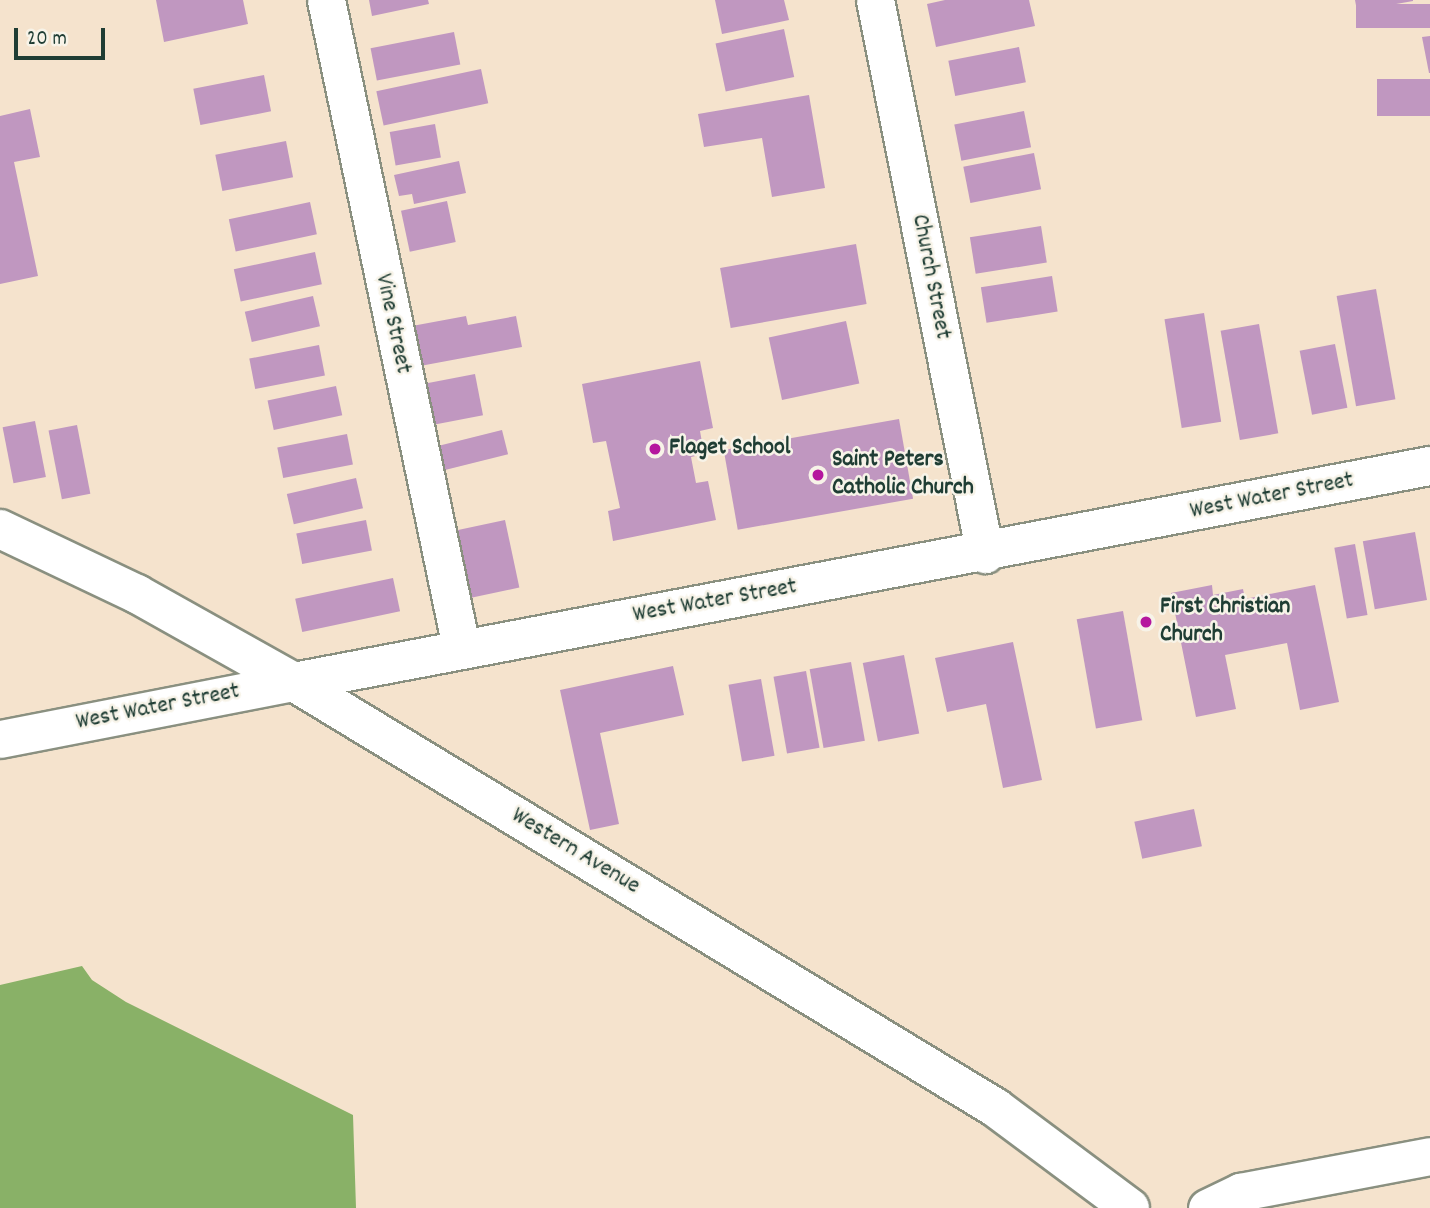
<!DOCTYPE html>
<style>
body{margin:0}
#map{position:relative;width:1430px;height:1208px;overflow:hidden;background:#f5e3cd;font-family:Dekko,sans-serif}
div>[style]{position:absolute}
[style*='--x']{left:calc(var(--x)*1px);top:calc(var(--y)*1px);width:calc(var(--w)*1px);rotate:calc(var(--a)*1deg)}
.forest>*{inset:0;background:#89b167}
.building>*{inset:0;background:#c097c0;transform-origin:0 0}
.roads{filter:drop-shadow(2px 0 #8a9080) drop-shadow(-2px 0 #8a9080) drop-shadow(0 2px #8a9080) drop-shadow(0 -2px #8a9080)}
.street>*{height:37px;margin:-18.5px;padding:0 18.5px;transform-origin:18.5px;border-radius:18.5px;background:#fff}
.secondary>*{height:38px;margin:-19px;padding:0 19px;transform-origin:19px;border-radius:19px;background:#fff}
.primary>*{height:38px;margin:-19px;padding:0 19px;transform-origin:19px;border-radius:19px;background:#fff}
.dots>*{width:19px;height:19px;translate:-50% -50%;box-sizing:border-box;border:4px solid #f7f3e8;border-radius:50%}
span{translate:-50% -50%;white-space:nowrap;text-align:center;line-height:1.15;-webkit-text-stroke:5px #f7f3e8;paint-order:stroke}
.street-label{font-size:24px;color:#1f3d34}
.poi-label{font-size:24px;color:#1f3d34;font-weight:700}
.left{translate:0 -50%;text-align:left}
.scale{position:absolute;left:14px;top:28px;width:91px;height:32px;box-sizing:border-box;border:4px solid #1f3d34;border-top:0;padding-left:9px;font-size:21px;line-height:24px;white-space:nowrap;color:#1f3d34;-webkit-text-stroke:5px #f7f3e8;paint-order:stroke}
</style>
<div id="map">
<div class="forest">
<div style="clip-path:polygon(82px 966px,92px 980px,126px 1002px,353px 1115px,356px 1208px,0 1208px,0 985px)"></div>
</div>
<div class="building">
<div style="clip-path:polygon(156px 0,243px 0,248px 24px,164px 42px)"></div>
<div style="clip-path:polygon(369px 0,428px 0,429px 4px,372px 16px)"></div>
<div style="clip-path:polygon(715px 0,784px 0,789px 20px,722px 34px)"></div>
<div style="clip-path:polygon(945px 0,1029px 0,1035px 26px,936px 47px,927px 4px)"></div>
<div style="clip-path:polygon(1355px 0,1413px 0,1413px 1px,1357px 11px)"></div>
<div style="left:1430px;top:4px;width:24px;height:74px;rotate:90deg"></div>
<div style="left:784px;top:29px;width:49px;height:70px;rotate:78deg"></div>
<div style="left:454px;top:32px;width:33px;height:85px;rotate:79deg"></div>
<div style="clip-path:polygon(1430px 36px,1430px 73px,1429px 73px,1422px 37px)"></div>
<div style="left:1019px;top:47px;width:36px;height:72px;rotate:79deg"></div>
<div style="left:481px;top:69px;width:35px;height:107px;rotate:78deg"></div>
<div style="left:264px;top:75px;width:37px;height:72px;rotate:79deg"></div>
<div style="left:1430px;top:79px;width:37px;height:53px;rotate:90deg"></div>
<div style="clip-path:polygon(809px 95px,825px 188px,772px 197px,762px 138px,704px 147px,698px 114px)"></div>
<div style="clip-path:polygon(30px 109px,40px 157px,14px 162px,38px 276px,0 284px,0 116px)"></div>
<div style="left:1024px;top:111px;width:37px;height:71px;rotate:79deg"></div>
<div style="left:435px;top:124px;width:34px;height:46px;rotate:80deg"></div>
<div style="left:286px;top:141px;width:37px;height:72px;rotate:79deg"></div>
<div style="left:1034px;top:153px;width:37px;height:72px;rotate:79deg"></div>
<div style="clip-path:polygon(459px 161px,466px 193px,414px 204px,412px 194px,399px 196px,394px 175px)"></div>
<div style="left:447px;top:201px;width:42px;height:47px;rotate:78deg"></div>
<div style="left:310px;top:202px;width:33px;height:83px;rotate:78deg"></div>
<div style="left:1041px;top:226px;width:37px;height:72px;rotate:81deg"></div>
<div style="left:856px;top:244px;width:61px;height:138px;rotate:80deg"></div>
<div style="left:315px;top:252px;width:33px;height:83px;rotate:78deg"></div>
<div style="left:1052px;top:276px;width:36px;height:72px;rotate:81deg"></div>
<div style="left:1376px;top:289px;width:112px;height:40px;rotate:80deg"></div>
<div style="left:313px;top:296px;width:31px;height:70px;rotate:77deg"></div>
<div style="left:1204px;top:313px;width:110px;height:40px;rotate:81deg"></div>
<div style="clip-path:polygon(466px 316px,468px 325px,516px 316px,522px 347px,420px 366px,412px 326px)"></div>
<div style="left:846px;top:321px;width:64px;height:79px;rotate:78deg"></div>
<div style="left:1259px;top:324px;width:111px;height:39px;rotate:80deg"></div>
<div style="left:1335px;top:344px;width:65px;height:36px;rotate:79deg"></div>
<div style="left:319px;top:345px;width:31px;height:71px;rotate:79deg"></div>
<div style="clip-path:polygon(700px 361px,713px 428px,700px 431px,704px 454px,691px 457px,696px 483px,708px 481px,716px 520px,613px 541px,608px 511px,620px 508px,606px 441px,593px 443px,582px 384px)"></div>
<div style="left:475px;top:374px;width:42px;height:49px;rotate:79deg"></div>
<div style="left:336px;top:386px;width:30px;height:70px;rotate:78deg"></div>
<div style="left:899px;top:419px;width:81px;height:178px;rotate:80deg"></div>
<div style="left:35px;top:421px;width:57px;height:33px;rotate:79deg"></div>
<div style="left:77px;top:425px;width:70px;height:29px;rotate:79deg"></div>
<div style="left:502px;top:430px;width:25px;height:66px;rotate:76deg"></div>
<div style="left:347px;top:434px;width:31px;height:71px;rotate:79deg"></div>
<div style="left:356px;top:478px;width:31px;height:71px;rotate:77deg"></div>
<div style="left:366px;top:520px;width:31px;height:71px;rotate:79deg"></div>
<div style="left:505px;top:520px;width:69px;height:54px;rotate:78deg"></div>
<div style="left:1415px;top:532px;width:69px;height:53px;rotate:80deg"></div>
<div style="left:1355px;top:544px;width:72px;height:21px;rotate:80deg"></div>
<div style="left:393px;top:578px;width:34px;height:100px;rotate:78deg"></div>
<div style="clip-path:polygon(1212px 585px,1213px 595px,1243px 589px,1245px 599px,1315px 585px,1339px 702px,1300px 710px,1287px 643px,1225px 655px,1236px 709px,1196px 717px,1171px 593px)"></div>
<div style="left:1123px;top:611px;width:111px;height:47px;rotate:80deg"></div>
<div style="clip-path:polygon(1013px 642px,1042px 780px,1003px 788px,986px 704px,947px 712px,935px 658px)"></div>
<div style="left:904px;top:655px;width:80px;height:42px;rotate:79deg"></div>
<div style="left:851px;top:662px;width:80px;height:42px;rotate:80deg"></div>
<div style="clip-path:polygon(673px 666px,684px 715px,600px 733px,619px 824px,590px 830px,560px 690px)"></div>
<div style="left:806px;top:671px;width:78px;height:33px;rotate:80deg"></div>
<div style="left:761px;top:679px;width:78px;height:33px;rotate:80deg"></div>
<div style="left:1194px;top:809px;width:38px;height:61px;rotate:78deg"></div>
</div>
<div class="roads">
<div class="street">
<div style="--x:326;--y:0;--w:661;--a:78.21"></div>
<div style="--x:875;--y:0;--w:565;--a:78.77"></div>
<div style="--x:0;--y:739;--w:299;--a:-11"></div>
<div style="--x:1207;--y:1208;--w:37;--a:-26"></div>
<div style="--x:1240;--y:1192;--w:193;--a:-10.7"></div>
</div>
<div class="secondary">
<div style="--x:294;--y:682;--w:1156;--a:-10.77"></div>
</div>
<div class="primary">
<div style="--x:0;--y:529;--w:152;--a:25.4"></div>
<div style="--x:137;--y:594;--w:180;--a:29.3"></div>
<div style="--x:294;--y:682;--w:821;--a:31.25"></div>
<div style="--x:996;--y:1108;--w:167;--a:36.7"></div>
</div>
</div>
<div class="dots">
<div style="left:655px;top:449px;background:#b5179e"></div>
<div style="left:818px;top:475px;background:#b5179e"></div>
<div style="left:1146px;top:622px;background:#b5179e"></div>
</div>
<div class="street-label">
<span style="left:930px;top:277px;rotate:79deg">Church Street</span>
<span style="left:392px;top:324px;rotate:78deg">Vine Street</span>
<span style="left:1272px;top:497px;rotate:-11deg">West Water Street</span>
<span style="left:715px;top:602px;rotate:-10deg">West Water Street</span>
<span style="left:158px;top:708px;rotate:-11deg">West Water Street</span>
<span style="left:575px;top:852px;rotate:31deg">Western Avenue</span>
</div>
<div class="poi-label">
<span class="left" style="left:669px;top:449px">Flaget School</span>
<span class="left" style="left:832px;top:475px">Saint Peters<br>Catholic Church</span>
<span class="left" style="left:1160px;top:622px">First Christian<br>Church</span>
</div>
<div class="scale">20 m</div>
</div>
